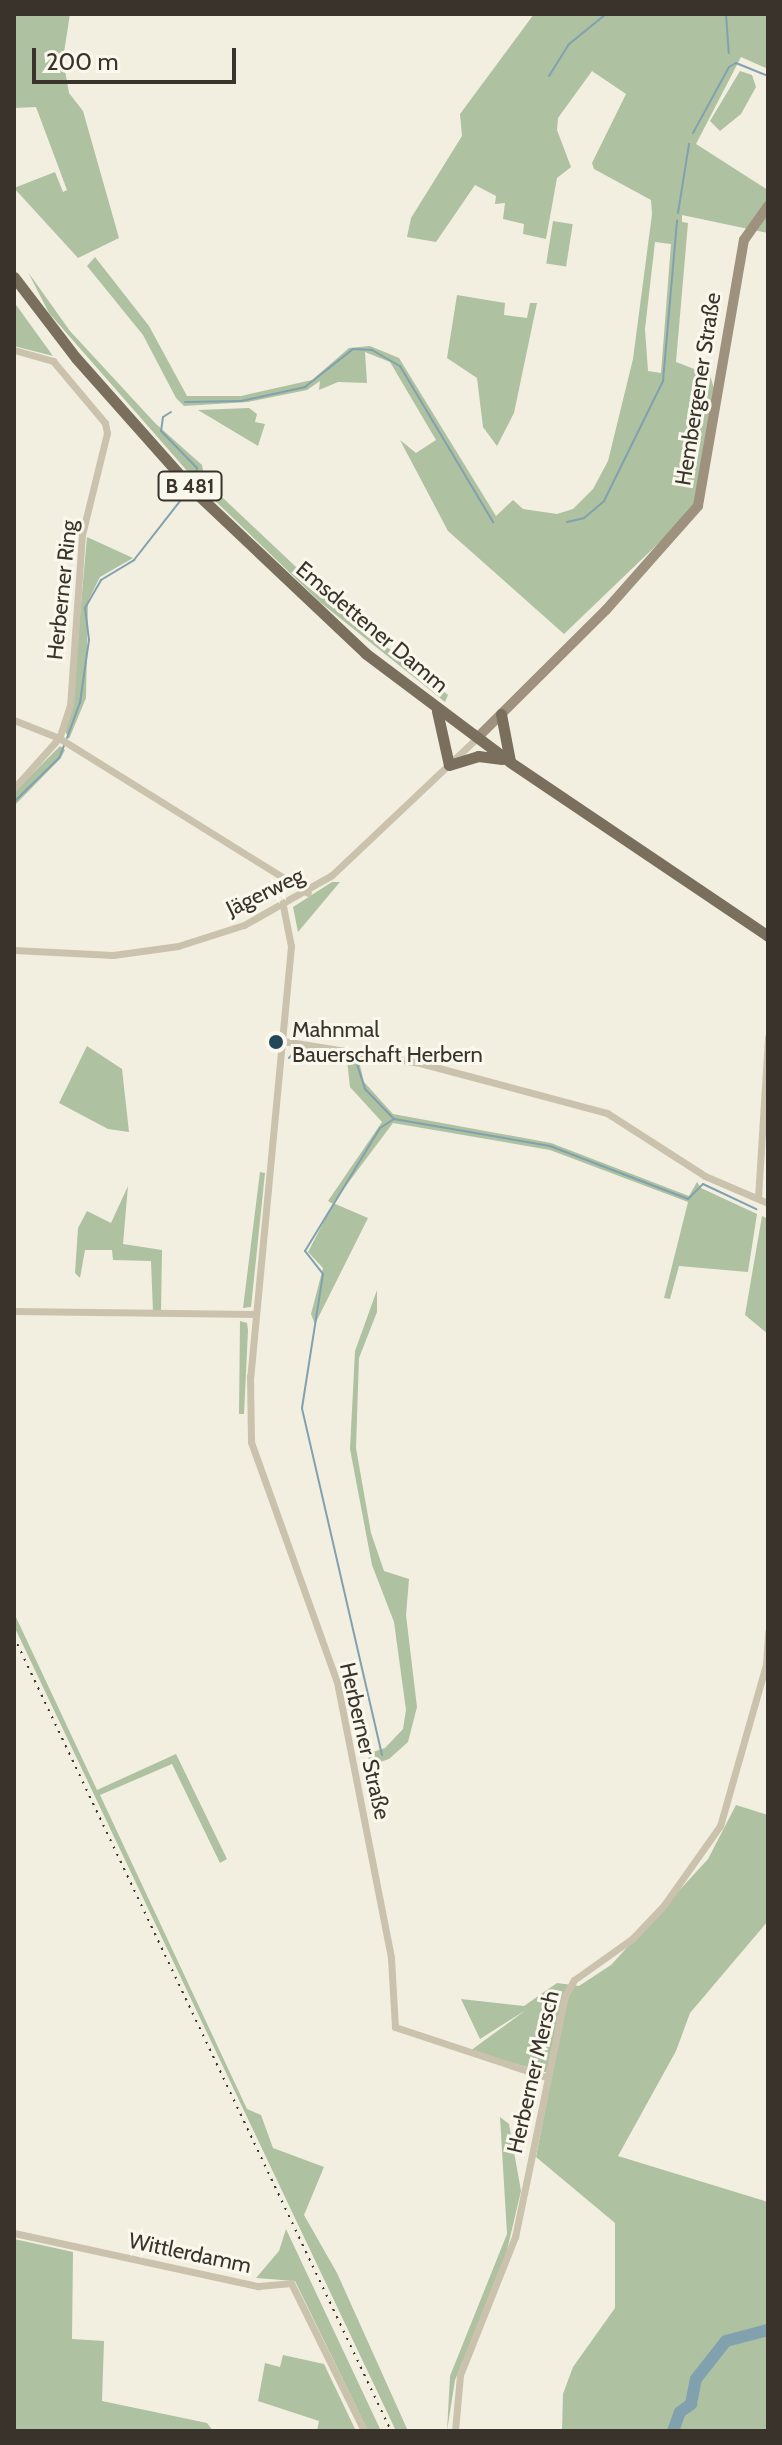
<!DOCTYPE html>
<meta charset="utf-8">
<style>
body{margin:0}
#map{position:relative;width:782px;height:2445px;overflow:hidden;background:#f2efe1;font-family:Cabin,sans-serif}
div>[style]{position:absolute}
[style*='--x']{left:calc(var(--x)*1px);top:calc(var(--y)*1px);width:calc(var(--w)*1px);rotate:calc(var(--a)*1deg)}
.green>*{inset:0;background:#aec1a1;transform-origin:0 0}
.stream>*{height:2px;margin:-1px;padding:0 1px;transform-origin:1px;border-radius:1px;background:#81a1af}
.river>*{height:12px;margin:-6px;padding:0 6px;transform-origin:6px;border-radius:6px;background:#81a1af}
.street>*{height:7px;margin:-3.5px;padding:0 3.5px;transform-origin:3.5px;border-radius:3.5px;background:#cbc2ad}
.secondary>*{height:10px;margin:-5px;padding:0 5px;transform-origin:5px;border-radius:5px;background:#9e927e}
.primary>*{height:11px;margin:-5.5px;padding:0 5.5px;transform-origin:5.5px;border-radius:5.5px;background:#7a6e5d}
.rail>*{height:2px;margin-top:-1px;transform-origin:0;background:repeating-linear-gradient(90deg,#39332b 0 2px,transparent 0 8px)}
.dots>*{width:22px;height:22px;translate:-50% -50%;box-sizing:border-box;border:4px solid #faf7ed;border-radius:50%}
span{translate:-50% -50%;white-space:nowrap;text-align:center;line-height:1.15;-webkit-text-stroke:6px #faf7ed;paint-order:stroke}
.shield-label span{padding:2px 6px;background:#faf7ed;border:2px solid;border-radius:6px;-webkit-text-stroke-width:0}
.shield-label{font-size:20px;color:#39332b;font-weight:700}
.street-label{font-size:22px;color:#39332b}
.poi-label{font-size:22px;color:#39332b}
.left{translate:0 -50%;text-align:left}
.frame{position:absolute;inset:0;border:16px solid #39332b;pointer-events:none}
.scale{position:absolute;left:32px;top:48px;width:204px;height:36px;box-sizing:border-box;border:4px solid #39332b;border-top:0;padding-left:10px;font-size:24px;line-height:28px;white-space:nowrap;color:#39332b;-webkit-text-stroke:6px #faf7ed;paint-order:stroke}
</style>
<div id="map">
<div class="green">
<div style="clip-path:polygon(14px 14px,70px 14px,63px 59px,69px 93px,83px 111px,119px 238px,78px 258px,14px 188px,55px 172px,63px 192px,67px 190px,36px 107px,14px 108px)"></div>
<div style="clip-path:polygon(evenodd,534px 14px,768px 14px,768px 69px,741px 57px,696px 144px,768px 190px,768px 233px,682px 215px,682px 222px,688px 223px,676px 362px,710px 375px,715px 392px,700px 488px,690px 513px,564px 634px,448px 531px,400px 440px,416px 453px,436px 440px,390px 362px,365px 352px,367px 383px,338px 382px,319px 390px,320px 381px,307px 390px,248px 402px,184px 406px,176px 398px,143px 335px,87px 266px,95px 257px,149px 326px,187px 396px,241px 396px,312px 380px,349px 348px,370px 346px,399px 358px,496px 516px,513px 500px,523px 509px,557px 514px,573px 509px,593px 489px,608px 461px,633px 359px,652px 214px,651px 200px,594px 169px,592px 163px,626px 94px,592px 71px,558px 118px,557px 130px,571px 167px,557px 178px,546px 239px,523px 234px,524px 224px,503px 219px,505px 203px,495px 204px,496px 196px,475px 185px,436px 242px,407px 237px,411px 218px,462px 136px,460px 114px,534px 14px,655px 242px,671px 244px,661px 373px,648px 371px,645px 329px,655px 242px)"></div>
<div style="clip-path:polygon(740px 71px,752px 75px,756px 87px,741px 114px,720px 131px,710px 121px)"></div>
<div style="left:553px;top:221px;width:20px;height:43px;rotate:9deg"></div>
<div style="clip-path:polygon(28px 272px,70px 331px,155px 423px,202px 465px,205px 481px,350px 618px,448px 695px,445px 702px,321px 603px,202px 488px,49px 313px)"></div>
<div style="clip-path:polygon(457px 295px,505px 303px,504px 315px,527px 318px,530px 303px,537px 303px,514px 413px,497px 446px,483px 427px,477px 378px,447px 358px)"></div>
<div style="clip-path:polygon(14px 302px,53px 356px,14px 346px)"></div>
<div style="clip-path:polygon(249px 408px,257px 414px,255px 422px,265px 424px,258px 446px,198px 410px)"></div>
<div style="clip-path:polygon(87px 537px,133px 558px,100px 577px,88px 601px,86px 698px,69px 739px,63px 727px,72px 706px)"></div>
<div style="clip-path:polygon(60px 746px,65px 750px,61px 758px,14px 806px,14px 792px)"></div>
<div style="clip-path:polygon(332px 882px,340px 882px,298px 932px,293px 907px)"></div>
<div style="clip-path:polygon(87px 1046px,122px 1069px,129px 1132px,108px 1129px,59px 1103px)"></div>
<div style="clip-path:polygon(358px 1057px,364px 1082px,393px 1114px,551px 1143px,689px 1196px,697px 1182px,701px 1188px,757px 1214px,748px 1272px,679px 1266px,670px 1299px,664px 1298px,688px 1202px,550px 1150px,393px 1123px,333px 1203px,368px 1218px,315px 1324px,311px 1314px,323px 1268px,308px 1252px,333px 1204px,328px 1201px,382px 1122px,350px 1087px,347px 1060px)"></div>
<div style="clip-path:polygon(260px 1172px,265px 1173px,251px 1307px,243px 1308px)"></div>
<div style="clip-path:polygon(128px 1186px,123px 1244px,162px 1250px,161px 1311px,153px 1312px,151px 1261px,113px 1260px,112px 1250px,85px 1250px,80px 1278px,75px 1273px,78px 1228px,87px 1211px,111px 1223px)"></div>
<div style="clip-path:polygon(762px 1216px,768px 1219px,768px 1334px,745px 1315px)"></div>
<div style="clip-path:polygon(377px 1290px,377px 1312px,359px 1358px,356px 1448px,371px 1533px,384px 1571px,409px 1579px,406px 1615px,417px 1707px,408px 1742px,389px 1759px,369px 1766px,367px 1754px,385px 1748px,403px 1729px,406px 1710px,394px 1622px,372px 1565px,350px 1449px,355px 1351px)"></div>
<div style="clip-path:polygon(240px 1321px,247px 1323px,248px 1330px,244px 1414px,239px 1414px)"></div>
<div style="clip-path:polygon(14px 1613px,97px 1790px,176px 1754px,227px 1859px,220px 1863px,172px 1764px,100px 1795px,247px 2109px,261px 2115px,273px 2148px,324px 2167px,304px 2215px,337px 2273px,408px 2431px,396px 2431px,14px 1626px)"></div>
<div style="clip-path:polygon(736px 1805px,768px 1815px,768px 1921px,690px 2013px,676px 2051px,618px 2156px,768px 2202px,768px 2431px,562px 2431px,563px 2394px,573px 2367px,615px 2308px,615px 2223px,536px 2157px,552px 2074px,470px 2051px,526px 2010px,480px 2039px,461px 1999px,524px 2006px,557px 1983px,579px 1986px,611px 1965px,708px 1859px)"></div>
<div style="clip-path:polygon(500px 2117px,509px 2124px,521px 2191px,504px 2263px,455px 2380px,447px 2431px,450px 2376px,507px 2234px)"></div>
<div style="clip-path:polygon(286px 2229px,381px 2431px,368px 2431px,295px 2281px,256px 2278px,279px 2251px)"></div>
<div style="clip-path:polygon(14px 2239px,73px 2252px,72px 2339px,104px 2341px,102px 2401px,207px 2423px,213px 2431px,14px 2431px)"></div>
<div style="clip-path:polygon(283px 2355px,324px 2364px,356px 2431px,317px 2431px,319px 2421px,258px 2401px,265px 2363px,280px 2367px)"></div>
</div>
<div class="stream">
<div style="--x:726;--y:14;--w:39;--a:86"></div>
<div style="--x:549;--y:76;--w:36;--a:-58"></div>
<div style="--x:568;--y:45;--w:49;--a:-39.2"></div>
<div style="--x:693;--y:133;--w:75;--a:-61.4"></div>
<div style="--x:729;--y:67;--w:8;--a:-30"></div>
<div style="--x:736;--y:63;--w:35;--a:22"></div>
<div style="--x:678;--y:213;--w:70;--a:-80.9"></div>
<div style="--x:185;--y:402;--w:56;--a:-1"></div>
<div style="--x:241;--y:401;--w:66;--a:-12.3"></div>
<div style="--x:305;--y:387;--w:61;--a:-38.4"></div>
<div style="--x:353;--y:349;--w:19;--a:3"></div>
<div style="--x:372;--y:350;--w:32;--a:30"></div>
<div style="--x:400;--y:366;--w:182;--a:59.2"></div>
<div style="--x:171;--y:412;--w:9;--a:148"></div>
<div style="--x:163;--y:417;--w:14;--a:98"></div>
<div style="--x:161;--y:431;--w:52;--a:45.8"></div>
<div style="--x:197;--y:468;--w:8;--a:97"></div>
<div style="--x:567;--y:522;--w:17;--a:-13"></div>
<div style="--x:584;--y:518;--w:26;--a:-40"></div>
<div style="--x:604;--y:501;--w:134;--a:-63.8"></div>
<div style="--x:663;--y:381;--w:161;--a:-85"></div>
<div style="--x:67;--y:738;--w:37;--a:-70"></div>
<div style="--x:80;--y:703;--w:64;--a:-81.9"></div>
<div style="--x:89;--y:640;--w:32;--a:-97"></div>
<div style="--x:85;--y:608;--w:32;--a:-60"></div>
<div style="--x:101;--y:580;--w:39;--a:-31"></div>
<div style="--x:134;--y:560;--w:81;--a:-52"></div>
<div style="--x:14;--y:802;--w:63;--a:-44.4"></div>
<div style="--x:59;--y:758;--w:16;--a:-68"></div>
<div style="--x:343;--y:1055;--w:14;--a:25"></div>
<div style="--x:356;--y:1061;--w:29;--a:72"></div>
<div style="--x:365;--y:1089;--w:42;--a:46"></div>
<div style="--x:394;--y:1119;--w:158;--a:9.8"></div>
<div style="--x:550;--y:1146;--w:148;--a:21"></div>
<div style="--x:688;--y:1199;--w:21;--a:-45"></div>
<div style="--x:703;--y:1184;--w:59;--a:25.3"></div>
<div style="--x:289;--y:1058;--w:8;--a:-50"></div>
<div style="--x:294;--y:1052;--w:43;--a:1.3"></div>
<div style="--x:382;--y:1755;--w:356;--a:-103"></div>
<div style="--x:302;--y:1408;--w:136;--a:-81.1"></div>
<div style="--x:323;--y:1274;--w:29;--a:-128"></div>
<div style="--x:305;--y:1251;--w:144;--a:-58.6"></div>
<div style="--x:380;--y:1128;--w:17;--a:-33"></div>
</div>
<div class="river">
<div style="--x:673;--y:2431;--w:20;--a:-70"></div>
<div style="--x:680;--y:2412;--w:14;--a:-36"></div>
<div style="--x:691;--y:2404;--w:25;--a:-79"></div>
<div style="--x:696;--y:2379;--w:48;--a:-51.7"></div>
<div style="--x:726;--y:2341;--w:43;--a:-14.7"></div>
</div>
<div class="street">
<div style="--x:14;--y:350;--w:41;--a:15.8"></div>
<div style="--x:53;--y:361;--w:81;--a:50"></div>
<div style="--x:105;--y:423;--w:10;--a:79"></div>
<div style="--x:107;--y:433;--w:105;--a:103.8"></div>
<div style="--x:82;--y:535;--w:170;--a:94"></div>
<div style="--x:70;--y:705;--w:35;--a:108"></div>
<div style="--x:59;--y:738;--w:48;--a:-158.2"></div>
<div style="--x:14;--y:788;--w:67;--a:-48"></div>
<div style="--x:59;--y:738;--w:293;--a:31.9"></div>
<div style="--x:283;--y:906;--w:41;--a:78.7"></div>
<div style="--x:291;--y:946;--w:432;--a:95.4"></div>
<div style="--x:250;--y:1376;--w:66;--a:89.1"></div>
<div style="--x:251;--y:1442;--w:255;--a:70.3"></div>
<div style="--x:337;--y:1682;--w:281;--a:78.9"></div>
<div style="--x:391;--y:1958;--w:69;--a:86.7"></div>
<div style="--x:395;--y:2027;--w:159;--a:18.3"></div>
<div style="--x:14;--y:950;--w:99;--a:2.9"></div>
<div style="--x:113;--y:955;--w:66;--a:-7.9"></div>
<div style="--x:178;--y:946;--w:69;--a:-17.7"></div>
<div style="--x:244;--y:925;--w:101;--a:-29.6"></div>
<div style="--x:332;--y:875;--w:199;--a:-43.4"></div>
<div style="--x:283;--y:1041;--w:139;--a:9.1"></div>
<div style="--x:420;--y:1063;--w:194;--a:15"></div>
<div style="--x:607;--y:1113;--w:117;--a:32.7"></div>
<div style="--x:705;--y:1176;--w:69;--a:23.2"></div>
<div style="--x:758;--y:1198;--w:161;--a:-86.4"></div>
<div style="--x:14;--y:1311;--w:241;--a:0.7"></div>
<div style="--x:14;--y:2233;--w:250;--a:12.3"></div>
<div style="--x:258;--y:2286;--w:33;--a:-5"></div>
<div style="--x:291;--y:2283;--w:165;--a:63.7"></div>
<div style="--x:455;--y:2431;--w:56;--a:-84.9"></div>
<div style="--x:460;--y:2375;--w:149;--a:-68.3"></div>
<div style="--x:515;--y:2237;--w:246;--a:-78.3"></div>
<div style="--x:565;--y:1996;--w:18;--a:-61"></div>
<div style="--x:574;--y:1980;--w:71;--a:-35.3"></div>
<div style="--x:632;--y:1939;--w:47;--a:-46.7"></div>
<div style="--x:664;--y:1905;--w:97;--a:-54.7"></div>
<div style="--x:720;--y:1826;--w:168;--a:-74.1"></div>
<div style="--x:766;--y:1664;--w:32;--a:-86"></div>
</div>
<div class="secondary">
<div style="--x:477;--y:738;--w:182;--a:-44.8"></div>
<div style="--x:606;--y:610;--w:139;--a:-48.5"></div>
<div style="--x:698;--y:506;--w:270;--a:-80.2"></div>
<div style="--x:744;--y:240;--w:42;--a:-54.8"></div>
</div>
<div class="primary">
<div style="--x:14;--y:277;--w:102;--a:52.6"></div>
<div style="--x:76;--y:358;--w:179;--a:48.4"></div>
<div style="--x:195;--y:492;--w:234;--a:43.4"></div>
<div style="--x:365;--y:653;--w:181;--a:36.9"></div>
<div style="--x:510;--y:762;--w:311;--a:34"></div>
<div style="--x:437;--y:711;--w:55;--a:77.5"></div>
<div style="--x:449;--y:765;--w:30;--a:-17"></div>
<div style="--x:478;--y:756;--w:24;--a:7"></div>
<div style="--x:501;--y:714;--w:48;--a:79.2"></div>
</div>
<div class="rail">
<div style="--x:14;--y:1637;--w:879;--a:64.6"></div>
</div>
<div class="dots">
<div style="left:276px;top:1042px;background:#224759"></div>
</div>
<div class="shield-label">
<span style="left:190px;top:486px">B 481</span>
</div>
<div class="street-label">
<span style="left:698px;top:389px;rotate:-81deg">Hembergener Straße</span>
<span style="left:62px;top:590px;rotate:-84deg">Herberner Ring</span>
<span style="left:372px;top:627px;rotate:40deg">Emsdettener Damm</span>
<span style="left:265px;top:892px;rotate:-26deg">Jägerweg</span>
<span style="left:365px;top:1741px;rotate:77deg">Herberner Straße</span>
<span style="left:533px;top:2072px;rotate:-77deg">Herberner Mersch</span>
<span style="left:190px;top:2253px;rotate:12deg">Wittlerdamm</span>
</div>
<div class="poi-label">
<span class="left" style="left:292px;top:1042px">Mahnmal<br>Bauerschaft Herbern</span>
</div>
<div class="frame"></div>
<div class="scale">200 m</div>
</div>
